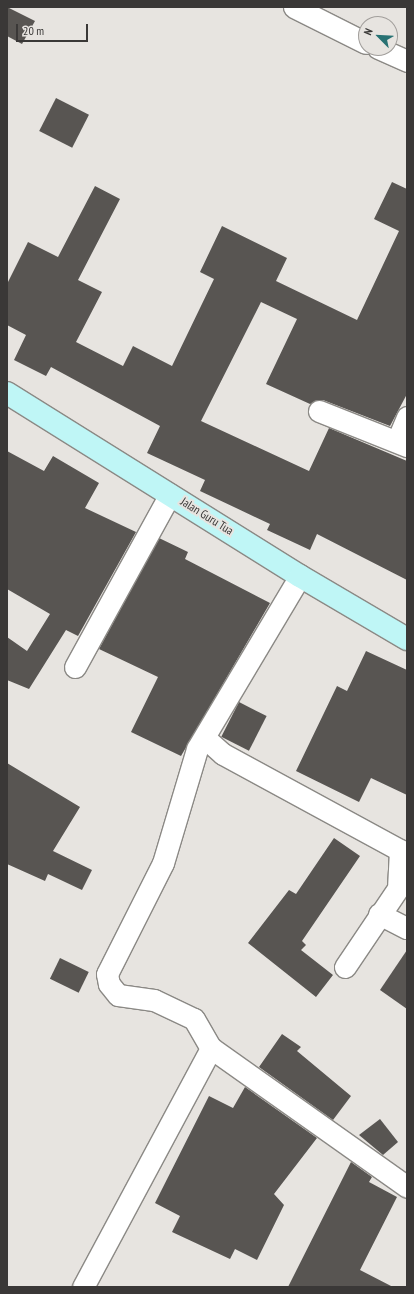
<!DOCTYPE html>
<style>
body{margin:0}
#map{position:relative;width:414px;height:1294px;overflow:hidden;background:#e7e4e0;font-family:"PT Sans Narrow",sans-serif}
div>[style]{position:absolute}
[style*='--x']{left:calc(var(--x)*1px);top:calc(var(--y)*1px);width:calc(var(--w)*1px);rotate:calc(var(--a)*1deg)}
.building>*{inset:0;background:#585552;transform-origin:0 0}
.roads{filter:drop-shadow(1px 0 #8b8985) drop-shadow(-1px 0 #8b8985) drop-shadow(0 1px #8b8985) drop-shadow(0 -1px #8b8985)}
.minor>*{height:21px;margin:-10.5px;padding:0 10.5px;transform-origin:10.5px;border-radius:10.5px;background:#fff}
.secondary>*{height:22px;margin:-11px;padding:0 11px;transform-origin:11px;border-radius:11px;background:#bff6f6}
span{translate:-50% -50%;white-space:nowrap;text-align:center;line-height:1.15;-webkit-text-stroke:4px #e7e4e0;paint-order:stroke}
.street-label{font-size:12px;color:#3a3837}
.frame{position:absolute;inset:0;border:8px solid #3a3837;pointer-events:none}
.north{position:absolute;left:358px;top:16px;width:40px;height:40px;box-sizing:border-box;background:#e7e4e0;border:1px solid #a29f9c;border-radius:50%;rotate:294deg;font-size:11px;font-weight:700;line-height:16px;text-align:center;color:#3a3837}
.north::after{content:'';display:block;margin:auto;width:14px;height:18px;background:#287273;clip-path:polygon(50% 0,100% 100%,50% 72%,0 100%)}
.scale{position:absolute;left:16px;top:24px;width:72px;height:18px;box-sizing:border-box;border:2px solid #3a3837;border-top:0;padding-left:5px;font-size:12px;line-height:14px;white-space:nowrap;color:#3a3837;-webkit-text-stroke:3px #e7e4e0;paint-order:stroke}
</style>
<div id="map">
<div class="building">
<div style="clip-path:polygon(7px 7px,35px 21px,22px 44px,7px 36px)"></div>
<div style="left:56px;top:98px;width:37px;height:37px;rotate:27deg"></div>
<div style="clip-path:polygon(392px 182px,407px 189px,407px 394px,390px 426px,323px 400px,310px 404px,266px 384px,297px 319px,261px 302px,201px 421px,309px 471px,329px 428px,407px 461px,407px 580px,317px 534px,310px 550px,267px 530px,270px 524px,200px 491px,205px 480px,147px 453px,160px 426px,51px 367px,46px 376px,14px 360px,26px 335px,7px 325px,7px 284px,28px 242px,58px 257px,95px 186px,120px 199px,78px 280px,102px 292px,76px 342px,123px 366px,133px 346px,172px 366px,214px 279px,200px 272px,222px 226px,287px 258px,276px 281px,357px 320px,399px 231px,374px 219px)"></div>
<div style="clip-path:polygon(7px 451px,44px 471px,53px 456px,99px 483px,85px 508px,136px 532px,78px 636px,66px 630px,29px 689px,7px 680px,7px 637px,27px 651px,50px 614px,7px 589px)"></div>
<div style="clip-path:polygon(159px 538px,188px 552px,185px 559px,270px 603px,181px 756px,131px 732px,158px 677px,99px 649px)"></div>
<div style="clip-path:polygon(366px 651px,407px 670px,407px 795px,371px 778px,359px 802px,296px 771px,337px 686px,347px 691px)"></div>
<div style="left:239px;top:702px;width:31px;height:39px;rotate:27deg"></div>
<div style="clip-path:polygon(7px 763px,80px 807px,53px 851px,92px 870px,82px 890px,48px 874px,45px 881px,7px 864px)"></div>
<div style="clip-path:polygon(334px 838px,360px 856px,302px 941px,306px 945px,301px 950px,333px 975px,316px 997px,248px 943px,289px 890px,296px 894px)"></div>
<div style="clip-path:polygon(407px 950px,407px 1009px,380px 990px)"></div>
<div style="left:60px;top:958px;width:32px;height:23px;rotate:26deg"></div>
<div style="clip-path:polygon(282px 1034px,301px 1047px,297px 1051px,351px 1096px,333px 1120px,259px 1067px)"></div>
<div style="clip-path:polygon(245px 1087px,317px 1138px,274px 1194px,284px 1205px,257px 1260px,235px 1249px,230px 1259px,172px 1232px,180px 1216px,155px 1203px,209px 1096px,233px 1108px)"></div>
<div style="clip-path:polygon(380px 1119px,398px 1142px,383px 1155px,359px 1135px)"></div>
<div style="clip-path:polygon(351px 1162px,372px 1177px,369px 1182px,397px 1197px,360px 1270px,393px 1287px,288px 1287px)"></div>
</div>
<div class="roads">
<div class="minor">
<div style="--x:294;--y:7;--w:80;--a:26.6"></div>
<div style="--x:378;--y:48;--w:32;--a:24"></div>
<div style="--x:319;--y:411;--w:95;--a:21.7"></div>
<div style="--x:397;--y:441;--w:26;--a:-67"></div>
<div style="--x:300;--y:576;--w:201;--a:120.8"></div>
<div style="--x:197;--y:749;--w:119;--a:106.6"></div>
<div style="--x:163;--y:863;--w:124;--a:116.8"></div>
<div style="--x:107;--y:974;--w:10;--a:79"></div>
<div style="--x:109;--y:984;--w:14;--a:51"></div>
<div style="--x:118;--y:995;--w:36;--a:8"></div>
<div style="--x:154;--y:1000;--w:44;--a:25.4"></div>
<div style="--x:194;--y:1019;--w:34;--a:60"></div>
<div style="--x:211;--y:1048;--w:240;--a:35.3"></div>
<div style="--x:75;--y:667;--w:197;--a:-61.2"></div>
<div style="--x:205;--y:738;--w:24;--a:42"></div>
<div style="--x:223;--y:754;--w:201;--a:28.5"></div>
<div style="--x:400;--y:850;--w:34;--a:93"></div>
<div style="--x:379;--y:914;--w:31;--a:27"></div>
<div style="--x:345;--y:967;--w:111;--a:-56"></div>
<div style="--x:83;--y:1287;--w:271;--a:-61.8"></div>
</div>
<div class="secondary">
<div style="--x:7;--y:393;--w:345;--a:32"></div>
<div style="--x:300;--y:576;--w:124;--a:30.5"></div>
</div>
</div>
<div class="street-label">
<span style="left:207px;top:516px;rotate:32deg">Jalan Guru Tua</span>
</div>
<div class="frame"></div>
<div class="north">N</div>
<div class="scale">20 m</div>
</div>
